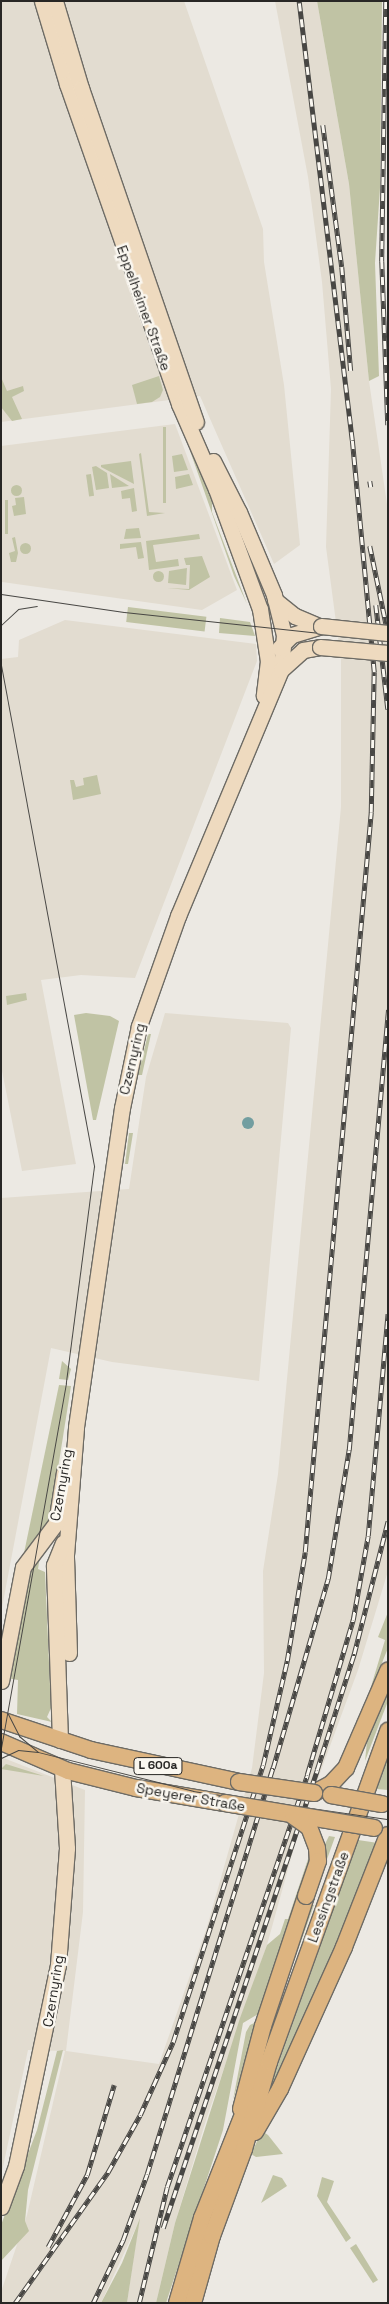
<!DOCTYPE html>
<meta charset="utf-8">
<style>
body{margin:0}
#map{position:relative;width:389px;height:2304px;overflow:hidden;background:#ece9e3;font-family:"Space Grotesk",sans-serif}
div>[style]{position:absolute}
[style*='--x']{left:calc(var(--x)*1px);top:calc(var(--y)*1px);width:calc(var(--w)*1px);rotate:calc(var(--a)*1deg)}
.built>*{inset:0;background:#e2dcd0}
.green>*{inset:0;background:#c0c3a4;transform-origin:0 0}
.round{border-radius:50%}
.water>*{inset:0;background:#729ea0}
.roads{filter:drop-shadow(1px 0 #6d6b65) drop-shadow(-1px 0 #6d6b65) drop-shadow(0 1px #6d6b65) drop-shadow(0 -1px #6d6b65)}
.secondary>*{height:15px;margin:-7.5px;padding:0 7.5px;transform-origin:7.5px;border-radius:7.5px;background:#eedabf}
.primary>*{height:16px;margin:-8px;padding:0 8px;transform-origin:8px;border-radius:8px;background:#ddb480}
.tram>*{height:1px;margin:-0.5px;padding:0 0.5px;transform-origin:0.5px;border-radius:0.5px;background:#484744}
.rail>*{height:4.5px;margin-top:-2.25px;transform-origin:0;background:repeating-linear-gradient(90deg,#faf7f0 0 8px,#484744 0 16px);box-sizing:border-box;border-block:1px solid #484744}
.bridges{filter:drop-shadow(1px 0 #6d6b65) drop-shadow(-1px 0 #6d6b65) drop-shadow(0 1px #6d6b65) drop-shadow(0 -1px #6d6b65)}
.secondary-bridge>*{height:15px;margin:-7.5px;padding:0 7.5px;transform-origin:7.5px;border-radius:7.5px;background:#eedabf}
.primary-bridge>*{height:16px;margin:-8px;padding:0 8px;transform-origin:8px;border-radius:8px;background:#ddb480}
span{translate:-50% -50%;white-space:nowrap;text-align:center;line-height:1.15;-webkit-text-stroke:5px #faf7f0;paint-order:stroke}
.shield-label span{padding:1px 4px;background:#faf7f0;border:1px solid;border-radius:4px;-webkit-text-stroke-width:0}
.shield-label{font-size:12px;color:#282725;font-weight:700}
.street-label{font-size:14px;color:#282725}
.frame{position:absolute;inset:0;border:2px solid #282725;pointer-events:none}
</style>
<div id="map">
<div class="built">
<div style="clip-path:polygon(1px 1px,184px 1px,263px 229px,264px 262px,284px 385px,300px 545px,274px 564px,200px 396px,1px 422px)"></div>
<div style="clip-path:polygon(275px 1px,317px 1px,349px 184px,369px 381px,388px 511px,388px 1571px,358px 1670px,298px 1833px,267px 1945px,206px 2120px,175px 2223px,156px 2303px,127px 2303px,139px 2221px,101px 2303px,1px 2303px,1px 2292px,27px 2215px,65px 2051px,28px 2050px,1px 2176px,1px 1757px,85px 1790px,83px 1912px,66px 2051px,159px 2064px,207px 1927px,252px 1768px,264px 1673px,263px 1571px,278px 1474px,341px 807px,341px 660px,326px 547px,331px 389px,322px 282px,308px 177px)"></div>
<div style="clip-path:polygon(175px 424px,237px 590px,202px 610px,2px 582px,1px 446px)"></div>
<div style="clip-path:polygon(65px 620px,256px 644px,257px 661px,135px 978px,81px 975px,41px 980px,76px 1164px,22px 1171px,1px 1066px,1px 659px,18px 657px,19px 640px)"></div>
<div style="clip-path:polygon(165px 1013px,288px 1023px,291px 1028px,259px 1381px,112px 1362px,51px 1348px,1px 1613px,1px 1198px,129px 1189px,146px 1077px)"></div>
</div>
<div class="green">
<div style="clip-path:polygon(317px 1px,382px 1px,380px 188px,375px 263px,379px 376px,369px 381px,349px 184px)"></div>
<div style="clip-path:polygon(159px 376px,163px 390px,160px 397px,152px 402px,137px 404px,132px 385px)"></div>
<div style="clip-path:polygon(1px 377px,7px 391px,23px 386px,24px 391px,12px 397px,22px 419px,12px 421px,1px 407px)"></div>
<div style="left:163px;top:427px;width:3px;height:76px"></div>
<div style="clip-path:polygon(189px 448px,212px 497px,212px 512px,247px 604px,234px 576px)"></div>
<div style="clip-path:polygon(141px 453px,149px 512px,165px 513px,147px 516px,139px 454px)"></div>
<div style="clip-path:polygon(182px 454px,188px 470px,174px 472px,172px 456px)"></div>
<div style="clip-path:polygon(131px 461px,134px 484px,101px 467px,101px 465px)"></div>
<div style="clip-path:polygon(96px 466px,107px 473px,109px 488px,96px 490px,92px 467px)"></div>
<div style="left:91px;top:474px;width:22px;height:5px;rotate:82deg"></div>
<div style="clip-path:polygon(110px 474px,129px 486px,112px 488px)"></div>
<div style="clip-path:polygon(189px 474px,193px 485px,176px 489px,175px 477px)"></div>
<div class="round" style="left:10.5px;top:484.5px;width:11px;height:11px"></div>
<div style="clip-path:polygon(134px 488px,137px 511px,132px 512px,130px 498px,122px 499px,121px 491px)"></div>
<div style="clip-path:polygon(24px 497px,26px 514px,14px 516px,12px 506px,16px 505px,15px 498px)"></div>
<div style="left:5px;top:500px;width:3px;height:34px"></div>
<div style="clip-path:polygon(139px 528px,141px 538px,124px 539px,126px 529px)"></div>
<div style="clip-path:polygon(199px 534px,200px 539px,153px 545px,156px 562px,178px 559px,179px 566px,149px 570px,146px 541px)"></div>
<div style="clip-path:polygon(15px 537px,18px 553px,16px 562px,11px 562px,9px 553px,15px 551px,12px 538px)"></div>
<div style="clip-path:polygon(141px 542px,144px 558px,138px 559px,136px 547px,120px 549px,120px 544px)"></div>
<div class="round" style="left:19.5px;top:542.5px;width:11px;height:11px"></div>
<div style="clip-path:polygon(202px 556px,210px 577px,189px 590px,167px 588px,189px 589px,190px 565px,186px 565px,184px 558px)"></div>
<div style="clip-path:polygon(187px 568px,186px 585px,168px 583px,169px 571px)"></div>
<div class="round" style="left:152.5px;top:570.5px;width:11px;height:11px"></div>
<div style="left:128px;top:607px;width:79px;height:15px;rotate:7deg"></div>
<div style="clip-path:polygon(220px 618px,250px 622px,255px 636px,219px 633px)"></div>
<div style="clip-path:polygon(97px 775px,101px 794px,73px 800px,70px 780px,74px 780px,76px 787px,84px 785px,83px 778px)"></div>
<div style="clip-path:polygon(26px 993px,27px 1000px,7px 1005px,6px 996px)"></div>
<div style="clip-path:polygon(86px 1013px,110px 1016px,119px 1021px,96px 1120px,93px 1120px,74px 1015px)"></div>
<div style="clip-path:polygon(148px 1034px,151px 1034px,142px 1075px,138px 1075px)"></div>
<div style="clip-path:polygon(129px 1133px,133px 1133px,128px 1164px,125px 1164px)"></div>
<div style="clip-path:polygon(62px 1361px,71px 1369px,68px 1380px,59px 1379px)"></div>
<div style="clip-path:polygon(59px 1385px,71px 1386px,50px 1519px,48px 1528px,26px 1553px,24px 1553px)"></div>
<div style="clip-path:polygon(41px 1550px,38px 1569px,45px 1572px,51px 1708px,47px 1717px,52px 1722px,17px 1714px,18px 1680px,7px 1678px,27px 1568px)"></div>
<div style="clip-path:polygon(388px 1612px,388px 1648px,367px 1700px,385px 1640px,378px 1637px)"></div>
<div style="clip-path:polygon(388px 1685px,388px 1701px,365px 1761px,368px 1732px)"></div>
<div style="clip-path:polygon(388px 1755px,388px 1790px,377px 1789px,381px 1774px)"></div>
<div style="clip-path:polygon(6px 1764px,44px 1776px,1px 1769px)"></div>
<div style="clip-path:polygon(329px 1836px,335px 1837px,317px 1887px,326px 1857px,325px 1844px)"></div>
<div style="clip-path:polygon(358px 1840px,378px 1843px,376px 1853px,266px 2109px,264px 2106px,270px 2087px)"></div>
<div style="clip-path:polygon(310px 1853px,309px 1867px,260px 2013px,243px 2023px,223px 2130px,166px 2303px,156px 2303px,175px 2223px,240px 2018px,267px 1945px,280px 1934px,285px 1919px,288px 1919px)"></div>
<div style="clip-path:polygon(311px 1904px,314px 1905px,271px 2026px)"></div>
<div style="clip-path:polygon(258px 2021px,257px 2024px,233px 2100px,246px 2032px,250px 2025px)"></div>
<div style="clip-path:polygon(63px 2050px,28px 2190px,25px 2221px,29px 2231px,1px 2261px,1px 2225px,37px 2130px,57px 2051px)"></div>
<div style="clip-path:polygon(262px 2131px,268px 2135px,283px 2154px,256px 2157px,251px 2154px)"></div>
<div style="clip-path:polygon(273px 2175px,282px 2178px,287px 2186px,261px 2203px)"></div>
<div style="clip-path:polygon(322px 2177px,334px 2181px,327px 2202px,351px 2238px,346px 2242px,317px 2196px)"></div>
<div style="clip-path:polygon(140px 2218px,127px 2303px,101px 2303px,122px 2263px)"></div>
<div style="clip-path:polygon(356px 2244px,378px 2280px,373px 2283px,350px 2248px)"></div>
</div>
<div class="water">
<div class="round" style="left:242px;top:1117px;width:12px;height:12px"></div>
</div>
<div class="roads">
<div class="secondary">
<div style="--x:42;--y:1;--w:87;--a:73.2"></div>
<div style="--x:67;--y:84;--w:339;--a:70.7"></div>
<div style="--x:179;--y:404;--w:93;--a:66.5"></div>
<div style="--x:216;--y:489;--w:128;--a:69.9"></div>
<div style="--x:260;--y:609;--w:53;--a:81.3"></div>
<div style="--x:268;--y:661;--w:35;--a:97"></div>
<div style="--x:55;--y:1;--w:91;--a:73.4"></div>
<div style="--x:81;--y:88;--w:353;--a:71"></div>
<div style="--x:213;--y:461;--w:57;--a:63"></div>
<div style="--x:239;--y:512;--w:90;--a:67.1"></div>
<div style="--x:274;--y:595;--w:41;--a:76"></div>
<div style="--x:284;--y:635;--w:35;--a:95"></div>
<div style="--x:275;--y:600;--w:26;--a:39"></div>
<div style="--x:295;--y:616;--w:25;--a:23"></div>
<div style="--x:279;--y:648;--w:18;--a:-45"></div>
<div style="--x:292;--y:635;--w:30;--a:-17"></div>
<div style="--x:69;--y:1653;--w:98;--a:-91.8"></div>
<div style="--x:66;--y:1555;--w:128;--a:-85.5"></div>
<div style="--x:76;--y:1427;--w:322;--a:-81.8"></div>
<div style="--x:122;--y:1108;--w:84;--a:-78.3"></div>
<div style="--x:139;--y:1026;--w:117;--a:-70.5"></div>
<div style="--x:178;--y:916;--w:267;--a:-67.3"></div>
<div style="--x:281;--y:670;--w:30;--a:-42"></div>
<div style="--x:303;--y:650;--w:17;--a:-10"></div>
<div style="--x:1;--y:1681;--w:116;--a:-79.1"></div>
<div style="--x:23;--y:1567;--w:55;--a:-53.1"></div>
<div style="--x:56;--y:1523;--w:52;--a:-81.1"></div>
<div style="--x:60;--y:1740;--w:175;--a:-92"></div>
<div style="--x:54;--y:1565;--w:24;--a:-68"></div>
<div style="--x:1;--y:2207;--w:44;--a:-69.9"></div>
<div style="--x:16;--y:2166;--w:205;--a:-78.2"></div>
<div style="--x:58;--y:1965;--w:117;--a:-85.6"></div>
<div style="--x:67;--y:1848;--w:79;--a:-93.6"></div>
</div>
<div class="primary">
<div style="--x:1;--y:1720;--w:95;--a:18.4"></div>
<div style="--x:91;--y:1750;--w:151;--a:12.2"></div>
<div style="--x:1;--y:1742;--w:73;--a:23.4"></div>
<div style="--x:68;--y:1771;--w:70;--a:14"></div>
<div style="--x:136;--y:1788;--w:90;--a:9.6"></div>
<div style="--x:314;--y:1793;--w:19;--a:-28"></div>
<div style="--x:331;--y:1784;--w:22;--a:-47"></div>
<div style="--x:346;--y:1768;--w:106;--a:-66.6"></div>
<div style="--x:241;--y:2109;--w:86;--a:-75.2"></div>
<div style="--x:263;--y:2026;--w:137;--a:-71.7"></div>
<div style="--x:255;--y:2132;--w:50;--a:-59.8"></div>
<div style="--x:280;--y:2089;--w:156;--a:-65.7"></div>
<div style="--x:344;--y:1947;--w:120;--a:-68.6"></div>
<div style="--x:177;--y:2303;--w:89;--a:-73.6"></div>
<div style="--x:202;--y:2218;--w:130;--a:-68.4"></div>
<div style="--x:193;--y:2303;--w:70;--a:-74.2"></div>
<div style="--x:212;--y:2236;--w:93;--a:-69.8"></div>
<div style="--x:244;--y:2149;--w:91;--a:-74"></div>
<div style="--x:269;--y:2062;--w:352;--a:-70.2"></div>
</div>
</div>
<div class="tram">
<div style="--x:1;--y:594;--w:124;--a:8.3"></div>
<div style="--x:124;--y:612;--w:265;--a:6.1"></div>
<div style="--x:1;--y:625;--w:23;--a:-43"></div>
<div style="--x:18;--y:609;--w:19;--a:-9"></div>
<div style="--x:1;--y:665;--w:510;--a:79.48"></div>
<div style="--x:94;--y:1166;--w:219;--a:97.4"></div>
<div style="--x:66;--y:1383;--w:370;--a:100.1"></div>
<div style="--x:8;--y:1714;--w:25;--a:63"></div>
<div style="--x:19;--y:1736;--w:25;--a:40"></div>
<div style="--x:1;--y:1758;--w:19;--a:-25"></div>
<div style="--x:18;--y:1750;--w:20;--a:6"></div>
<div style="--x:38;--y:1752;--w:160;--a:14.1"></div>
<div style="--x:193;--y:1791;--w:197;--a:8.2"></div>
</div>
<div class="rail">
<div style="--x:386;--y:1;--w:260;--a:90.9"></div>
<div style="--x:382;--y:261;--w:164;--a:87.9"></div>
<div style="--x:323;--y:125;--w:143;--a:82.4"></div>
<div style="--x:342;--y:267;--w:104;--a:85.1"></div>
<div style="--x:370;--y:481;--w:6;--a:81"></div>
<div style="--x:370;--y:546;--w:89;--a:78.3"></div>
<div style="--x:376;--y:605;--w:105;--a:83.4"></div>
<div style="--x:163;--y:2228;--w:483;--a:-71.4"></div>
<div style="--x:317;--y:1770;--w:122;--a:-72.3"></div>
<div style="--x:354;--y:1654;--w:137;--a:-75.7"></div>
<div style="--x:48;--y:2247;--w:82;--a:-61.6"></div>
<div style="--x:87;--y:2175;--w:94;--a:-73.3"></div>
<div style="--x:15;--y:2303;--w:161;--a:-54.6"></div>
<div style="--x:108;--y:2172;--w:65;--a:-60.7"></div>
<div style="--x:140;--y:2115;--w:80;--a:-65.7"></div>
<div style="--x:173;--y:2042;--w:291;--a:-72"></div>
<div style="--x:263;--y:1765;--w:107;--a:-77"></div>
<div style="--x:287;--y:1661;--w:110;--a:-80.6"></div>
<div style="--x:305;--y:1552;--w:743;--a:-84.9"></div>
<div style="--x:371;--y:812;--w:140;--a:-88.8"></div>
<div style="--x:374;--y:672;--w:233;--a:-95.4"></div>
<div style="--x:352;--y:440;--w:442;--a:-96.9"></div>
<div style="--x:93;--y:2303;--w:70;--a:-64.5"></div>
<div style="--x:123;--y:2240;--w:70;--a:-70"></div>
<div style="--x:147;--y:2174;--w:425;--a:-72.8"></div>
<div style="--x:273;--y:1768;--w:197;--a:-73.8"></div>
<div style="--x:328;--y:1579;--w:131;--a:-80.8"></div>
<div style="--x:349;--y:1450;--w:442;--a:-84.9"></div>
<div style="--x:139;--y:2303;--w:119;--a:-76.4"></div>
<div style="--x:167;--y:2187;--w:435;--a:-71.2"></div>
<div style="--x:307;--y:1775;--w:162;--a:-73.5"></div>
<div style="--x:353;--y:1620;--w:85;--a:-79.9"></div>
<div style="--x:368;--y:1536;--w:223;--a:-84.9"></div>
</div>
<div class="bridges">
<div class="secondary-bridge">
<div style="--x:321;--y:626;--w:67;--a:6"></div>
<div style="--x:320;--y:647;--w:68;--a:5"></div>
</div>
<div class="primary-bridge">
<div style="--x:239;--y:1782;--w:76;--a:8.3"></div>
<div style="--x:331;--y:1795;--w:52;--a:10"></div>
<div style="--x:225;--y:1803;--w:151;--a:9.5"></div>
<div style="--x:293;--y:1816;--w:19;--a:35"></div>
<div style="--x:309;--y:1827;--w:22;--a:69"></div>
<div style="--x:317;--y:1848;--w:13;--a:86"></div>
<div style="--x:318;--y:1861;--w:37;--a:109"></div>
</div>
</div>
<div class="shield-label">
<span style="left:158px;top:1766px">L 600a</span>
</div>
<div class="street-label">
<span style="left:144px;top:308px;rotate:70deg">Eppelheimer Straße</span>
<span style="left:132px;top:1059px;rotate:-77deg">Czernyring</span>
<span style="left:61px;top:1485px;rotate:-80deg">Czernyring</span>
<span style="left:191px;top:1797px;rotate:10deg">Speyerer Straße</span>
<span style="left:328px;top:1897px;rotate:-70deg">Lessingstraße</span>
<span style="left:53px;top:1991px;rotate:-81deg">Czernyring</span>
</div>
<div class="frame"></div>
</div>
